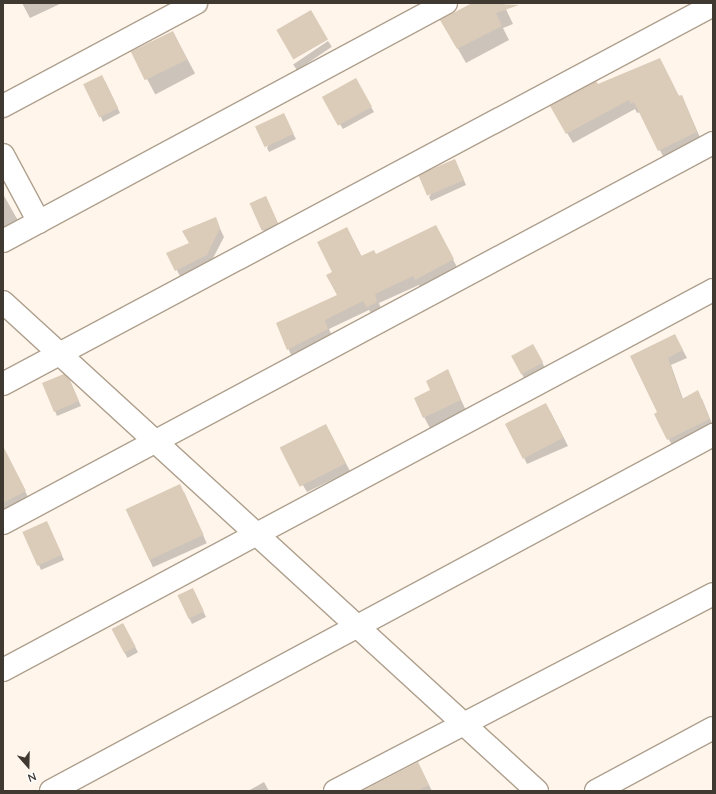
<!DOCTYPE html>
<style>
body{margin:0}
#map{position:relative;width:716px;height:794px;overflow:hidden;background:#fff5ea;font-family:Quicksand,sans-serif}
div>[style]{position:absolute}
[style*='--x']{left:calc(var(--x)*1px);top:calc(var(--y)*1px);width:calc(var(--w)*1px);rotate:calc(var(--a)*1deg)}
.shadow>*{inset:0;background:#0003;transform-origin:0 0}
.building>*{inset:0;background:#dbcbb9;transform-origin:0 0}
.roads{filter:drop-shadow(1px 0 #afa08e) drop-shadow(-1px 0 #afa08e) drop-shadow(0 1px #afa08e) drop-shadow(0 -1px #afa08e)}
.minor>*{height:22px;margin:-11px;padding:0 11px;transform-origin:11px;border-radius:11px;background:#fff}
span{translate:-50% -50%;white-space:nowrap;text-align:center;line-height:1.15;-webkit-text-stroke:3.5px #fff;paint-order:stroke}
.frame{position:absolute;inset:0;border:4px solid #3f3932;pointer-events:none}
.north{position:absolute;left:8px;top:746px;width:40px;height:40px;-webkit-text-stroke:3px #fff;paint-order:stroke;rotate:160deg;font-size:11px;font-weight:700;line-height:16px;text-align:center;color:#3f3932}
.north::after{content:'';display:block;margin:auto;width:14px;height:18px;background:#3f3932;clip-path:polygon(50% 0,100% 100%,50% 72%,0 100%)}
</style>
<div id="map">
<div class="shadow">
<div style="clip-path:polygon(22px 3px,62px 3px,30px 18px)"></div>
<div style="clip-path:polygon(475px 3px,503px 3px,513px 24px,503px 28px,509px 40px,466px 63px,442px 21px)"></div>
<div style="left:173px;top:32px;width:47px;height:45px;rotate:62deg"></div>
<div style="left:328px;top:41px;width:7px;height:42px;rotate:56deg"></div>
<div style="clip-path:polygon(355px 79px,374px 112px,343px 129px,325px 101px)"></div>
<div style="clip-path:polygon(105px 81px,120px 113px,103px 122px,101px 117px)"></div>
<div style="clip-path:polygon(598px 85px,682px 96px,702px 142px,665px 160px,640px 112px,637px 113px,635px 109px,573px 143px,552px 107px)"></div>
<div style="clip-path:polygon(283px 115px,296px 139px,269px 152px,267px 148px)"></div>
<div style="clip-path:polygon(455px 160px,466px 185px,431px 201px,429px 197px)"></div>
<div style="clip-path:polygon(3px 194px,20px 224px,3px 233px)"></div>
<div style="left:266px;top:197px;width:34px;height:16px;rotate:66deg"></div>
<div style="clip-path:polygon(215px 218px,224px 237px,211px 262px,181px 278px,168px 253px,190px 244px)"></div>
<div style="clip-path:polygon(347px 228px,362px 257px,376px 256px,441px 236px,458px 269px,421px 288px,419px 285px,379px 303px,382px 312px,373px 316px,369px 310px,329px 329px,333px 339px,293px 359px,277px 324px,339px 295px,334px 272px)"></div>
<div style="clip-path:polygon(679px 343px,687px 358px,671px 365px,683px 399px,702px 399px,713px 426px,673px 447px,655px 414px,658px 413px,631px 357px)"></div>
<div style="clip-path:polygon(536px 350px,545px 368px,524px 378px,513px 356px)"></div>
<div style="clip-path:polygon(448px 371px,468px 415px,432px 432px,424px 417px,431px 390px)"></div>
<div style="clip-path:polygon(72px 386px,81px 406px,57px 416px,55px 411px)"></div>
<div style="clip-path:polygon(550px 411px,568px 446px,527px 464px,523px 456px)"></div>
<div style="clip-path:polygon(330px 433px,350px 471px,307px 492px,281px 449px)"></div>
<div style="clip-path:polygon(3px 447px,30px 501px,3px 514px)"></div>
<div style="left:184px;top:492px;width:56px;height:59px;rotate:66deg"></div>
<div style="clip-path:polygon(49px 527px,64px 560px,41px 570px,24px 532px)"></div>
<div style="clip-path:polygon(195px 594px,206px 617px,192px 624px,178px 596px)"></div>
<div style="left:123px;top:624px;width:32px;height:12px;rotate:62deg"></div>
<div style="clip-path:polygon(418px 763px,432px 791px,372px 791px)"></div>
<div style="clip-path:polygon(264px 782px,269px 791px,248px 791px)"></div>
</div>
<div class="building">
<div style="clip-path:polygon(472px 3px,519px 5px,496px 13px,502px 26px,457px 49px,440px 20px)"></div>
<div style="left:311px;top:10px;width:34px;height:40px;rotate:60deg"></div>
<div style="left:173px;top:31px;width:32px;height:47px;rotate:64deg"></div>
<div style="clip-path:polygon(660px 58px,679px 96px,682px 95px,697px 132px,658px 151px,634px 102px,631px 104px,629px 100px,566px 134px,550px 106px,596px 81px,598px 84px)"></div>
<div style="left:102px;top:75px;width:37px;height:21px;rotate:64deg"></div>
<div style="left:356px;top:78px;width:33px;height:39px;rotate:61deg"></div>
<div style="left:284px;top:113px;width:23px;height:32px;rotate:65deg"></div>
<div style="left:455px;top:159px;width:23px;height:40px;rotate:67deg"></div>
<div style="left:266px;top:196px;width:30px;height:18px;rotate:66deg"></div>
<div style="clip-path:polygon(216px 217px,220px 228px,207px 255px,175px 271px,166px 253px,189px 243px,182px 231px)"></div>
<div style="clip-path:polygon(436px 225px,454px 259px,415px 280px,413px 276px,375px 294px,377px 302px,367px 307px,363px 301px,325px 320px,328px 329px,287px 350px,276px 323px,337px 295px,326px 275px,332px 272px,317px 242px,347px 227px,361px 256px,374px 250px,376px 254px)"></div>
<div style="clip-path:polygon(675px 334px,683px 350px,668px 358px,682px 399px,698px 390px,710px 419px,667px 440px,654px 414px,657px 412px,630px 356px)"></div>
<div style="left:533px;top:344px;width:21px;height:25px;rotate:61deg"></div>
<div style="clip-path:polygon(448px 369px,461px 400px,423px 418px,414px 398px,430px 390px,426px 381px)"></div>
<div style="clip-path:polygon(64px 374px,70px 380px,79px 401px,54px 412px,42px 383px)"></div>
<div style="left:546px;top:403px;width:39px;height:46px;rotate:63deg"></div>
<div style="left:326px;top:424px;width:44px;height:52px;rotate:63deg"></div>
<div style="clip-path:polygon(3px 446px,26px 491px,3px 503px)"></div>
<div style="left:180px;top:484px;width:56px;height:60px;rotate:65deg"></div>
<div style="left:47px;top:521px;width:37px;height:27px;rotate:66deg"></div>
<div style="left:193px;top:588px;width:26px;height:17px;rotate:65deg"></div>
<div style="left:123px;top:623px;width:27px;height:13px;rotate:62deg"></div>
<div style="clip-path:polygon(418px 762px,429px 785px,417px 791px,362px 791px)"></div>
</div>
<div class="roads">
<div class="minor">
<div style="--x:3;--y:106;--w:219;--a:-28.1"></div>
<div style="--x:3;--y:155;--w:76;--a:61.8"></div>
<div style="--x:3;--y:241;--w:503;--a:-28.25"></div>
<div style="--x:3;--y:302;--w:724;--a:42.48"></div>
<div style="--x:3;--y:384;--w:805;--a:-28.09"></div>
<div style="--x:3;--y:523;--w:805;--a:-28.16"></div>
<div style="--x:3;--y:670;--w:805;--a:-28.16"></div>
<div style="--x:51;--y:791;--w:752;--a:-28.27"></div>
<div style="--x:335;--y:791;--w:426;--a:-27.5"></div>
<div style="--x:596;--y:791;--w:133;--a:-28.3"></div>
</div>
</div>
<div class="frame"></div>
<div class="north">N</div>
</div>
